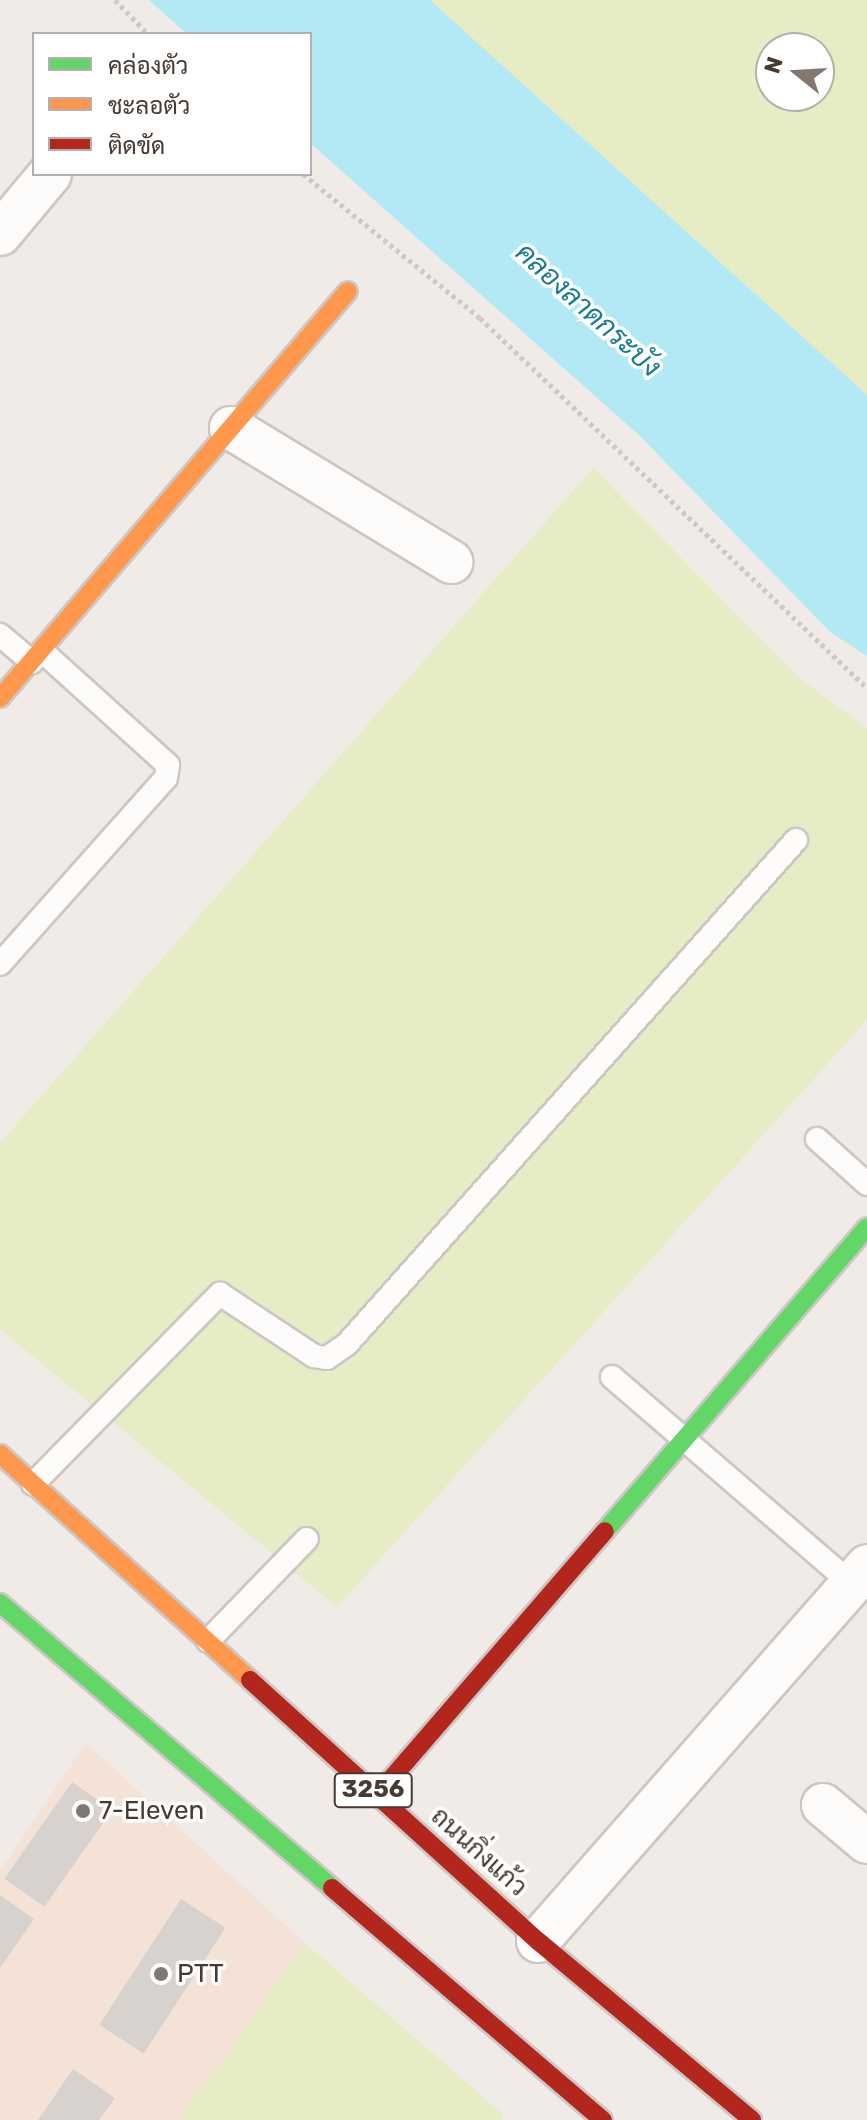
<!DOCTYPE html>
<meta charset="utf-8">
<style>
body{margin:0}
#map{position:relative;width:867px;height:2120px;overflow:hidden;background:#f0ebe7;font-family:Rubik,Sarabun,sans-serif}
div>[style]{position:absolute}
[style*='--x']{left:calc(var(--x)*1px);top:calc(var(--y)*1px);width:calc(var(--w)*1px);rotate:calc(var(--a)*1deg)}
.commercial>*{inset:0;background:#f5e2d7}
.green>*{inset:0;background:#e6ecc3}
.water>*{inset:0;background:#b2e9f4}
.building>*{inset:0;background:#d8d2ce;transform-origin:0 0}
.path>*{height:5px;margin-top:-2.5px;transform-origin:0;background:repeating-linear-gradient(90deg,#cec9c5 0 4px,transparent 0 8px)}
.roads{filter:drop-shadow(2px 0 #ccc7c3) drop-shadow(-2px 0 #ccc7c3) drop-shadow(0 2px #ccc7c3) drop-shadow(0 -2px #ccc7c3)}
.lane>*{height:22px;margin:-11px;padding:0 11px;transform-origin:11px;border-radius:11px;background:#fdfcfb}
.street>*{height:42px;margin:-21px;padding:0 21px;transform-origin:21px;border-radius:21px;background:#fdfcfb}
.fast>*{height:18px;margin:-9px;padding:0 9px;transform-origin:9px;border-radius:9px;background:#63d668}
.slow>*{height:18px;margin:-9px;padding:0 9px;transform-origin:9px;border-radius:9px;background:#ff974d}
.jam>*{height:18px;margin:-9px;padding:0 9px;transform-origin:9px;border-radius:9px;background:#b3261e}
.dots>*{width:22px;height:22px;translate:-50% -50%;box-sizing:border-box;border:4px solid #fff;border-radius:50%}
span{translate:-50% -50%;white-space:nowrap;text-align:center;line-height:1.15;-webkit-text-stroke:7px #fff;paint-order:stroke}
.shield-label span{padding:2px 6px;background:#fff;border:2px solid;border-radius:6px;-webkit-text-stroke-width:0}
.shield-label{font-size:24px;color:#463a32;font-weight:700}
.poi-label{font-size:26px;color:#463a32}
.left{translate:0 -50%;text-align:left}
.street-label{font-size:26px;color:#463a32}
.water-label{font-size:28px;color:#1c7c93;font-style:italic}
.legend{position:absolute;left:32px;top:32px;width:280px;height:144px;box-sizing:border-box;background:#fff;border:2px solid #b5b0ad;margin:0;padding:10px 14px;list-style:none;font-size:24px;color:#463a32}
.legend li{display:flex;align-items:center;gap:16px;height:40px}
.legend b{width:40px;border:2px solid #b5b0ad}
.north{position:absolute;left:755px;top:32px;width:80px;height:80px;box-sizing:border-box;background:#fff;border:2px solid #b5b0ad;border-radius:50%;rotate:288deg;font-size:22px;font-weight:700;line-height:32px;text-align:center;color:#463a32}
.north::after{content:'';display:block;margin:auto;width:28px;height:36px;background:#827871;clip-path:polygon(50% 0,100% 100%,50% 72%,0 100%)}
</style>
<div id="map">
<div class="commercial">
<div style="clip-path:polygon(86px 1743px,305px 1943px,180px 2120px,0 2120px,0 1871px)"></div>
</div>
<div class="green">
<div style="clip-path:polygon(evenodd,430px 0,867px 0,867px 395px,430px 0,771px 48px,819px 48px,819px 96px,771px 96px,771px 48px)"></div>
<div style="clip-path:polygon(593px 468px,799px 678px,867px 728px,867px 1020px,337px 1607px,0 1329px,0 1143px)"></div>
<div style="clip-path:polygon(305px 1943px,504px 2115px,500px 2120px,180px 2120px)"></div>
</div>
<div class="water">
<div style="clip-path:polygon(149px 0,430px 0,867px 395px,867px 656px,830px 632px,640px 436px,310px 143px,310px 34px,187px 34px)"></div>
</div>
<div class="building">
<div style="left:72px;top:1782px;width:49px;height:118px;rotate:35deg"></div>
<div style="clip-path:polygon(0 1895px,34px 1919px,0 1968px)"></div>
<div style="left:181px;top:1899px;width:53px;height:150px;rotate:33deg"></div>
<div style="clip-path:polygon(73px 2069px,115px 2098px,99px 2120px,38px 2120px)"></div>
</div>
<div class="path">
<div style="--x:115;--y:0;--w:47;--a:45.9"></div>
<div style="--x:303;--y:174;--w:228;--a:39.1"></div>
<div style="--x:480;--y:318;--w:535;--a:43.71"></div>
</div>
<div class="roads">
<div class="lane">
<div style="--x:0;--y:635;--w:42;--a:40.2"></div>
<div style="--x:0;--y:964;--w:249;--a:-48.3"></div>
<div style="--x:166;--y:778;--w:13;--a:-81"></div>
<div style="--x:168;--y:765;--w:169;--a:-137.9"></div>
<div style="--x:817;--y:1139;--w:67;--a:42"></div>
<div style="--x:612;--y:1377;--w:316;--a:40.8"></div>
<div style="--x:33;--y:1484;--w:267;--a:-45.5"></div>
<div style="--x:220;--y:1294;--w:113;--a:33.4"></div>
<div style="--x:314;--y:1356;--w:13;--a:9"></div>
<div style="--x:327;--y:1358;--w:24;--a:-35"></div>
<div style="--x:347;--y:1344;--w:675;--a:-48.3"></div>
<div style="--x:208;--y:1641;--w:142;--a:-45.9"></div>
</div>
<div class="street">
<div style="--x:0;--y:234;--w:78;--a:-50.2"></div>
<div style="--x:231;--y:428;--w:258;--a:31.3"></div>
<div style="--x:823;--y:1805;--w:57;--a:40.1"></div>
<div style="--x:538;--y:1941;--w:499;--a:-48.7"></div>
</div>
<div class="fast">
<div style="--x:605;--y:1531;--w:401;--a:-49.2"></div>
<div style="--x:0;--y:1603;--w:438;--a:40.6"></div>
</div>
<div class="slow">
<div style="--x:0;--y:698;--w:535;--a:-49.47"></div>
<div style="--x:0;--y:1454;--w:337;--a:42.1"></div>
</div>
<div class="jam">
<div style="--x:250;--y:1680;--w:389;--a:42.2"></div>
<div style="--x:538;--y:1941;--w:279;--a:39.9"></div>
<div style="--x:378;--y:1794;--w:347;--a:-49.2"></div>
<div style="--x:332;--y:1888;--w:357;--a:40.6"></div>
</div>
</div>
<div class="dots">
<div style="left:83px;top:1811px;background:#827871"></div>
<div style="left:161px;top:1974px;background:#827871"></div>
</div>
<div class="shield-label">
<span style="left:373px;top:1790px">3256</span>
</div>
<div class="poi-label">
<span class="left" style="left:99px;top:1811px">7-Eleven</span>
<span class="left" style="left:177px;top:1974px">PTT</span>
</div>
<div class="street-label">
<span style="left:479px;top:1852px;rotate:42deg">ถนนกิ่งแก้ว</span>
</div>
<div class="water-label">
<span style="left:588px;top:310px;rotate:42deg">คลองลาดกระบัง</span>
</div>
<ul class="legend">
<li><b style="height:10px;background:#63d668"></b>คล่องตัว</li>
<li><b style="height:10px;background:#ff974d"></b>ชะลอตัว</li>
<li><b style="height:10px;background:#b3261e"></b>ติดขัด</li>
</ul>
<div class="north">N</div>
</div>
